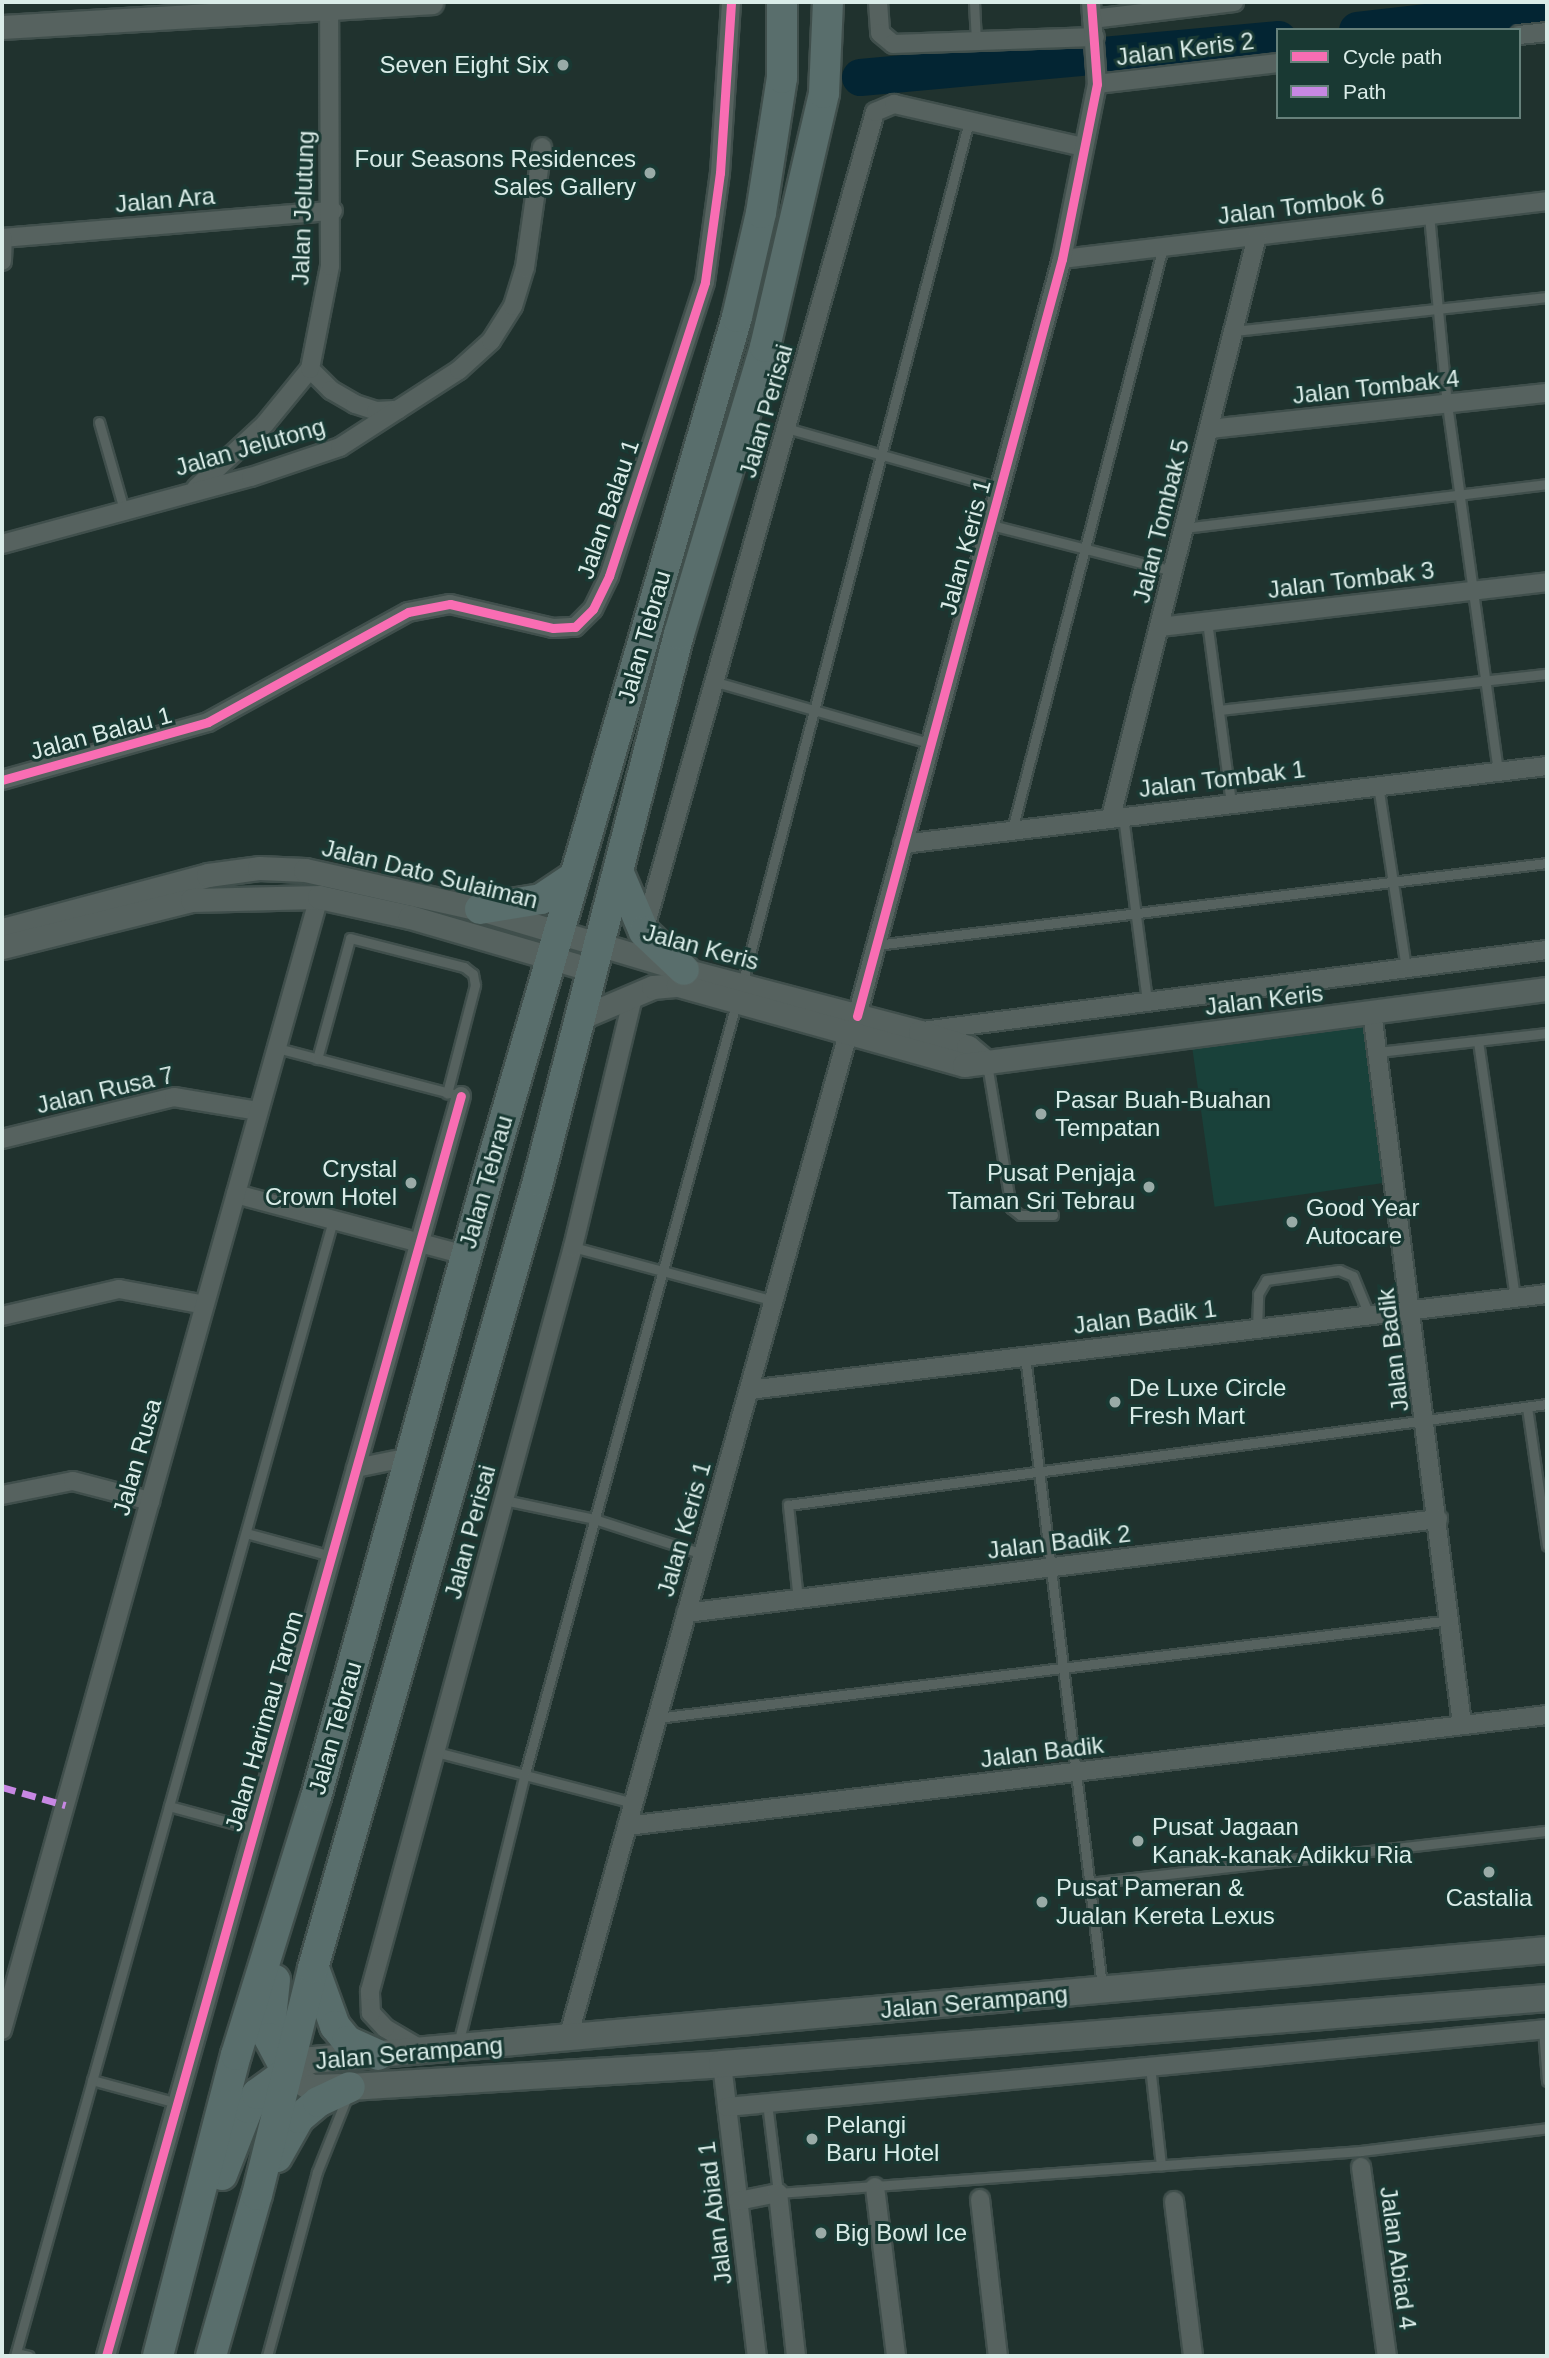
<!DOCTYPE html>
<style>
body{margin:0}
#map{position:relative;width:1549px;height:2358px;overflow:hidden;background:#20322e;font-family:Helvetica,sans-serif}
div>[style]{position:absolute}
[style*='--x']{left:calc(var(--x)*1px);top:calc(var(--y)*1px);width:calc(var(--w)*1px);rotate:calc(var(--a)*1deg)}
.built>*{inset:0;background:#19413a;transform-origin:0 0}
.river>*{height:37px;margin:-18.5px;padding:0 18.5px;transform-origin:18.5px;border-radius:18.5px;background:#032533}
.roads{filter:drop-shadow(2px 0 #404f4c) drop-shadow(-2px 0 #404f4c) drop-shadow(0 2px #404f4c) drop-shadow(0 -2px #404f4c)}
.service>*{height:9px;margin:-4.5px;padding:0 4.5px;transform-origin:4.5px;border-radius:4.5px;background:#56625f}
.minor>*{height:18px;margin:-9px;padding:0 9px;transform-origin:9px;border-radius:9px;background:#56625f}
.tertiary>*{height:23px;margin:-11.5px;padding:0 11.5px;transform-origin:11.5px;border-radius:11.5px;background:#56625f}
.secondary>*{height:26px;margin:-13px;padding:0 13px;transform-origin:13px;border-radius:13px;background:#56625f}
.trunk>*{height:30px;margin:-15px;padding:0 15px;transform-origin:15px;border-radius:15px;background:#596e6c}
.quiet>*{height:7px;margin-top:-3.5px;transform-origin:0;background:repeating-linear-gradient(90deg,#c787e3 0 14px,transparent 0 21px)}
.cycleway>*{height:9px;margin:-4.5px;padding:0 4.5px;transform-origin:4.5px;border-radius:4.5px;background:#f96db3}
.dots>*{width:19px;height:19px;translate:-50% -50%;box-sizing:border-box;border:4px solid #193933;border-radius:50%}
span{translate:-50% -50%;white-space:nowrap;text-align:center;line-height:1.15;-webkit-text-stroke:6px #193933;paint-order:stroke}
.street-label{font-size:24px;color:#daece8}
.poi-label{font-size:24px;color:#daece8}
.right{translate:-100% -50%;text-align:right}
.left{translate:0 -50%;text-align:left}
.frame{position:absolute;inset:0;border:4px solid #daece8;pointer-events:none}
.legend{position:absolute;left:1276px;top:28px;width:245px;height:91px;box-sizing:border-box;background:#193933;border:2px solid #66817b;margin:0;padding:9px 12px;list-style:none;font-size:21px;color:#daece8}
.legend li{display:flex;align-items:center;gap:14px;height:35px}
.legend b{width:35px;border:2px solid #66817b}
</style>
<div id="map">
<div class="built">
<div style="left:1372px;top:1012px;width:171px;height:183px;rotate:82deg"></div>
</div>
<div class="river">
<div style="--x:1357;--y:30;--w:191;--a:-6.6"></div>
<div style="--x:860;--y:77;--w:420;--a:-5.2"></div>
</div>
<div class="roads">
<div class="service">
<div style="--x:974;--y:2;--w:40;--a:87.1"></div>
<div style="--x:1429;--y:215;--w:190;--a:84.6"></div>
<div style="--x:1447;--y:404;--w:372;--a:82.1"></div>
<div style="--x:1234;--y:331;--w:315;--a:-6.2"></div>
<div style="--x:99;--y:422;--w:91;--a:74.1"></div>
<div style="--x:786;--y:428;--w:222;--a:15.7"></div>
<div style="--x:991;--y:525;--w:188;--a:14.2"></div>
<div style="--x:1184;--y:528;--w:366;--a:-6.9"></div>
<div style="--x:1207;--y:621;--w:184;--a:82.5"></div>
<div style="--x:716;--y:682;--w:225;--a:16"></div>
<div style="--x:1219;--y:710;--w:330;--a:-6.3"></div>
<div style="--x:1378;--y:785;--w:185;--a:81.3"></div>
<div style="--x:1123;--y:816;--w:188;--a:82.6"></div>
<div style="--x:1012;--y:830;--w:602;--a:-75.48"></div>
<div style="--x:876;--y:945;--w:676;--a:-6.97"></div>
<div style="--x:742;--y:984;--w:892;--a:-75.26"></div>
<div style="--x:1478;--y:1041;--w:260;--a:81.8"></div>
<div style="--x:277;--y:1048;--w:182;--a:14.6"></div>
<div style="--x:1378;--y:1052;--w:170;--a:-6.4"></div>
<div style="--x:317;--y:1059;--w:125;--a:-74.7"></div>
<div style="--x:350;--y:938;--w:118;--a:14.3"></div>
<div style="--x:464;--y:967;--w:11;--a:38"></div>
<div style="--x:473;--y:974;--w:11;--a:80"></div>
<div style="--x:475;--y:985;--w:112;--a:104.5"></div>
<div style="--x:987;--y:1064;--w:146;--a:80.5"></div>
<div style="--x:1011;--y:1208;--w:11;--a:38"></div>
<div style="--x:1020;--y:1215;--w:33;--a:0"></div>
<div style="--x:573;--y:1247;--w:208;--a:15"></div>
<div style="--x:1257;--y:1329;--w:35;--a:-88"></div>
<div style="--x:1258;--y:1294;--w:16;--a:-60"></div>
<div style="--x:1266;--y:1280;--w:74;--a:-7.8"></div>
<div style="--x:1339;--y:1270;--w:15;--a:23"></div>
<div style="--x:1353;--y:1276;--w:42;--a:67.7"></div>
<div style="--x:1025;--y:1356;--w:635;--a:83.03"></div>
<div style="--x:1527;--y:1407;--w:140;--a:81.8"></div>
<div style="--x:504;--y:1500;--w:92;--a:11.9"></div>
<div style="--x:594;--y:1519;--w:114;--a:17.8"></div>
<div style="--x:246;--y:1533;--w:88;--a:15.1"></div>
<div style="--x:798;--y:1600;--w:96;--a:-96"></div>
<div style="--x:788;--y:1505;--w:766;--a:-7.58"></div>
<div style="--x:657;--y:1718;--w:799;--a:-7.04"></div>
<div style="--x:436;--y:1752;--w:203;--a:14.5"></div>
<div style="--x:169;--y:1806;--w:88;--a:15.1"></div>
<div style="--x:1089;--y:1883;--w:461;--a:-6.5"></div>
<div style="--x:1543;--y:2029;--w:52;--a:85.6"></div>
<div style="--x:458;--y:2044;--w:279;--a:-76.1"></div>
<div style="--x:525;--y:1773;--w:797;--a:-74.66"></div>
<div style="--x:1150;--y:2066;--w:100;--a:83.7"></div>
<div style="--x:92;--y:2080;--w:88;--a:15.1"></div>
<div style="--x:767;--y:2103;--w:91;--a:83"></div>
<div style="--x:778;--y:2193;--w:585;--a:-4.12"></div>
<div style="--x:1361;--y:2151;--w:187;--a:-7"></div>
<div style="--x:16;--y:2353;--w:13;--a:13"></div>
<div style="--x:15;--y:2356;--w:1180;--a:-74.36"></div>
<div style="--x:267;--y:2356;--w:191;--a:-74.8"></div>
<div style="--x:317;--y:2172;--w:79;--a:-68.3"></div>
</div>
<div class="minor">
<div style="--x:878;--y:2;--w:31;--a:86"></div>
<div style="--x:880;--y:33;--w:17;--a:40"></div>
<div style="--x:893;--y:44;--w:202;--a:-2"></div>
<div style="--x:1092;--y:19;--w:143;--a:-6.8"></div>
<div style="--x:1519;--y:35;--w:28;--a:-6"></div>
<div style="--x:1097;--y:84;--w:182;--a:-6.6"></div>
<div style="--x:2;--y:238;--w:332;--a:-4.7"></div>
<div style="--x:1062;--y:259;--w:488;--a:-6.8"></div>
<div style="--x:2;--y:261;--w:23;--a:-88"></div>
<div style="--x:310;--y:369;--w:30;--a:45"></div>
<div style="--x:331;--y:390;--w:28;--a:30"></div>
<div style="--x:355;--y:404;--w:22;--a:18"></div>
<div style="--x:376;--y:411;--w:22;--a:-3"></div>
<div style="--x:1209;--y:429;--w:340;--a:-6.1"></div>
<div style="--x:196;--y:488;--w:94;--a:-42.8"></div>
<div style="--x:265;--y:424;--w:71;--a:-50.7"></div>
<div style="--x:310;--y:369;--w:105;--a:-79"></div>
<div style="--x:330;--y:266;--w:259;--a:-90.2"></div>
<div style="--x:2;--y:544;--w:258;--a:-15.1"></div>
<div style="--x:251;--y:477;--w:94;--a:-18.6"></div>
<div style="--x:340;--y:447;--w:142;--a:-32.9"></div>
<div style="--x:459;--y:370;--w:43;--a:-42.2"></div>
<div style="--x:491;--y:341;--w:41;--a:-57.8"></div>
<div style="--x:513;--y:306;--w:41;--a:-72.9"></div>
<div style="--x:525;--y:267;--w:121;--a:-81.9"></div>
<div style="--x:1160;--y:627;--w:390;--a:-6.6"></div>
<div style="--x:2;--y:780;--w:214;--a:-15.7"></div>
<div style="--x:208;--y:722;--w:228;--a:-28.8"></div>
<div style="--x:408;--y:612;--w:43;--a:-10.8"></div>
<div style="--x:450;--y:604;--w:106;--a:13.1"></div>
<div style="--x:553;--y:628;--w:22;--a:-3"></div>
<div style="--x:575;--y:627;--w:25;--a:-45"></div>
<div style="--x:593;--y:609;--w:37;--a:-64"></div>
<div style="--x:609;--y:576;--w:309;--a:-71.9"></div>
<div style="--x:705;--y:282;--w:110;--a:-82.2"></div>
<div style="--x:720;--y:173;--w:171;--a:-86.3"></div>
<div style="--x:1111;--y:817;--w:599;--a:-75.89"></div>
<div style="--x:903;--y:844;--w:649;--a:-6.91"></div>
<div style="--x:644;--y:931;--w:851;--a:-74.25"></div>
<div style="--x:875;--y:112;--w:21;--a:-23"></div>
<div style="--x:894;--y:104;--w:195;--a:12.8"></div>
<div style="--x:1372;--y:1012;--w:718;--a:82.8"></div>
<div style="--x:857;--y:1016;--w:784;--a:-74.85"></div>
<div style="--x:1062;--y:259;--w:178;--a:-78.7"></div>
<div style="--x:1097;--y:84;--w:82;--a:-94.2"></div>
<div style="--x:923;--y:1031;--w:629;--a:-7.4"></div>
<div style="--x:2;--y:1139;--w:177;--a:-13.7"></div>
<div style="--x:174;--y:1097;--w:86;--a:9.4"></div>
<div style="--x:236;--y:1194;--w:238;--a:14.9"></div>
<div style="--x:2;--y:1316;--w:120;--a:-13"></div>
<div style="--x:119;--y:1289;--w:87;--a:10.5"></div>
<div style="--x:749;--y:1390;--w:804;--a:-6.86"></div>
<div style="--x:356;--y:1468;--w:55;--a:-11.5"></div>
<div style="--x:2;--y:1495;--w:72;--a:-11.2"></div>
<div style="--x:73;--y:1481;--w:80;--a:14.6"></div>
<div style="--x:686;--y:1613;--w:758;--a:-7.13"></div>
<div style="--x:627;--y:1826;--w:927;--a:-6.88"></div>
<div style="--x:2;--y:2030;--w:1177;--a:-74.37"></div>
<div style="--x:568;--y:2038;--w:1042;--a:-74.42"></div>
<div style="--x:424;--y:2051;--w:45;--a:-149.5"></div>
<div style="--x:385;--y:2028;--w:21;--a:-133"></div>
<div style="--x:371;--y:2013;--w:22;--a:-93"></div>
<div style="--x:370;--y:1991;--w:771;--a:-74.74"></div>
<div style="--x:573;--y:1247;--w:257;--a:-76.5"></div>
<div style="--x:722;--y:2064;--w:294;--a:83.2"></div>
<div style="--x:727;--y:2107;--w:824;--a:-5.43"></div>
<div style="--x:1361;--y:2167;--w:191;--a:82.2"></div>
<div style="--x:875;--y:2187;--w:170;--a:82.9"></div>
<div style="--x:980;--y:2199;--w:158;--a:83.5"></div>
<div style="--x:738;--y:2201;--w:41;--a:-11.3"></div>
<div style="--x:778;--y:2193;--w:164;--a:83.7"></div>
<div style="--x:1174;--y:2201;--w:156;--a:83"></div>
<div style="--x:106;--y:2356;--w:1309;--a:-74.27"></div>
</div>
<div class="tertiary">
<div style="--x:2;--y:27;--w:430;--a:-3.3"></div>
<div style="--x:2;--y:930;--w:213;--a:-14.9"></div>
<div style="--x:208;--y:875;--w:51;--a:-7.8"></div>
<div style="--x:259;--y:868;--w:46;--a:2.5"></div>
<div style="--x:305;--y:870;--w:179;--a:12.6"></div>
<div style="--x:480;--y:909;--w:213;--a:16.6"></div>
<div style="--x:684;--y:970;--w:244;--a:14.7"></div>
<div style="--x:920;--y:1032;--w:50;--a:17.4"></div>
<div style="--x:968;--y:1047;--w:25;--a:40"></div>
<div style="--x:2;--y:947;--w:196;--a:-13.9"></div>
<div style="--x:192;--y:900;--w:127;--a:-1.4"></div>
<div style="--x:319;--y:897;--w:93;--a:12.4"></div>
<div style="--x:410;--y:917;--w:191;--a:16.2"></div>
<div style="--x:580;--y:1018;--w:79;--a:-23"></div>
<div style="--x:653;--y:987;--w:25;--a:-5"></div>
<div style="--x:678;--y:985;--w:297;--a:15.6"></div>
<div style="--x:964;--y:1065;--w:588;--a:-7.43"></div>
</div>
<div class="secondary">
<div style="--x:1547;--y:1950;--w:1241;--a:174.91"></div>
<div style="--x:311;--y:2060;--w:27;--a:153"></div>
<div style="--x:287;--y:2072;--w:30;--a:33"></div>
<div style="--x:312;--y:2088;--w:38;--a:-2"></div>
<div style="--x:350;--y:2087;--w:373;--a:-3.5"></div>
<div style="--x:722;--y:2064;--w:828;--a:-4.57"></div>
</div>
<div class="trunk">
<div style="--x:618;--y:871;--w:66;--a:66.9"></div>
<div style="--x:644;--y:932;--w:55;--a:43.5"></div>
<div style="--x:480;--y:909;--w:62;--a:-9.3"></div>
<div style="--x:541;--y:899;--w:40;--a:-34"></div>
<div style="--x:314;--y:1968;--w:62;--a:70.1"></div>
<div style="--x:335;--y:2026;--w:19;--a:51"></div>
<div style="--x:347;--y:2041;--w:34;--a:24"></div>
<div style="--x:275;--y:1980;--w:58;--a:95.9"></div>
<div style="--x:269;--y:2038;--w:38;--a:62"></div>
<div style="--x:277;--y:2157;--w:45;--a:-60.6"></div>
<div style="--x:299;--y:2118;--w:25;--a:-40"></div>
<div style="--x:318;--y:2102;--w:35;--a:-25"></div>
<div style="--x:222;--y:2175;--w:72;--a:-68.8"></div>
<div style="--x:248;--y:2108;--w:17;--a:-57"></div>
<div style="--x:257;--y:2094;--w:37;--a:-36"></div>
<div style="--x:158;--y:2356;--w:311;--a:-75.5"></div>
<div style="--x:236;--y:2055;--w:270;--a:-72.8"></div>
<div style="--x:316;--y:1797;--w:648;--a:-74.5"></div>
<div style="--x:489;--y:1173;--w:891;--a:-73.84"></div>
<div style="--x:737;--y:317;--w:107;--a:-77"></div>
<div style="--x:761;--y:213;--w:137;--a:-81.2"></div>
<div style="--x:782;--y:78;--w:76;--a:-90"></div>
<div style="--x:211;--y:2356;--w:167;--a:-74.1"></div>
<div style="--x:257;--y:2195;--w:234;--a:-76.1"></div>
<div style="--x:313;--y:1968;--w:819;--a:-74.04"></div>
<div style="--x:538;--y:1181;--w:565;--a:-75.55"></div>
<div style="--x:679;--y:634;--w:300;--a:-73.3"></div>
<div style="--x:765;--y:347;--w:261;--a:-76.9"></div>
<div style="--x:824;--y:93;--w:91;--a:-87.5"></div>
</div>
</div>
<div class="quiet">
<div style="--x:2;--y:1787;--w:66;--a:15.9"></div>
</div>
<div class="cycleway">
<div style="--x:2;--y:780;--w:214;--a:-15.7"></div>
<div style="--x:208;--y:722;--w:228;--a:-28.8"></div>
<div style="--x:408;--y:612;--w:43;--a:-10.8"></div>
<div style="--x:450;--y:604;--w:106;--a:13.1"></div>
<div style="--x:553;--y:628;--w:22;--a:-3"></div>
<div style="--x:575;--y:627;--w:25;--a:-45"></div>
<div style="--x:593;--y:609;--w:37;--a:-64"></div>
<div style="--x:609;--y:576;--w:309;--a:-71.9"></div>
<div style="--x:705;--y:282;--w:110;--a:-82.2"></div>
<div style="--x:720;--y:173;--w:171;--a:-86.3"></div>
<div style="--x:857;--y:1016;--w:784;--a:-74.85"></div>
<div style="--x:1062;--y:259;--w:178;--a:-78.7"></div>
<div style="--x:1097;--y:84;--w:82;--a:-94.2"></div>
<div style="--x:106;--y:2356;--w:1309;--a:-74.27"></div>
</div>
<div class="dots">
<div style="left:563px;top:65px;background:#99aba7"></div>
<div style="left:650px;top:173px;background:#99aba7"></div>
<div style="left:1041px;top:1114px;background:#99aba7"></div>
<div style="left:411px;top:1183px;background:#99aba7"></div>
<div style="left:1149px;top:1187px;background:#99aba7"></div>
<div style="left:1292px;top:1222px;background:#99aba7"></div>
<div style="left:1115px;top:1402px;background:#99aba7"></div>
<div style="left:1138px;top:1841px;background:#99aba7"></div>
<div style="left:1489px;top:1872px;background:#99aba7"></div>
<div style="left:1042px;top:1902px;background:#99aba7"></div>
<div style="left:812px;top:2139px;background:#99aba7"></div>
<div style="left:821px;top:2233px;background:#99aba7"></div>
</div>
<div class="street-label">
<span style="left:1185px;top:49px;rotate:-7deg">Jalan Keris 2</span>
<span style="left:165px;top:200px;rotate:-5deg">Jalan Ara</span>
<span style="left:1301px;top:206px;rotate:-7deg">Jalan Tombok 6</span>
<span style="left:303px;top:208px;rotate:-88deg">Jalan Jelutung</span>
<span style="left:1376px;top:387px;rotate:-6deg">Jalan Tombak 4</span>
<span style="left:766px;top:411px;rotate:-74deg">Jalan Perisai</span>
<span style="left:250px;top:447px;rotate:-16deg">Jalan Jelutong</span>
<span style="left:608px;top:509px;rotate:-71deg">Jalan Balau 1</span>
<span style="left:1161px;top:521px;rotate:-76deg">Jalan Tombak 5</span>
<span style="left:965px;top:547px;rotate:-75deg">Jalan Keris 1</span>
<span style="left:1351px;top:580px;rotate:-7deg">Jalan Tombak 3</span>
<span style="left:644px;top:637px;rotate:-74deg">Jalan Tebrau</span>
<span style="left:101px;top:733px;rotate:-15deg">Jalan Balau 1</span>
<span style="left:1222px;top:779px;rotate:-7deg">Jalan Tombak 1</span>
<span style="left:430px;top:874px;rotate:14deg">Jalan Dato Sulaiman</span>
<span style="left:701px;top:947px;rotate:15deg">Jalan Keris</span>
<span style="left:1264px;top:1000px;rotate:-7deg">Jalan Keris</span>
<span style="left:105px;top:1090px;rotate:-13deg">Jalan Rusa 7</span>
<span style="left:486px;top:1182px;rotate:-74deg">Jalan Tebrau</span>
<span style="left:1145px;top:1317px;rotate:-7deg">Jalan Badik 1</span>
<span style="left:1393px;top:1350px;rotate:-97deg">Jalan Badik</span>
<span style="left:137px;top:1457px;rotate:-74deg">Jalan Rusa</span>
<span style="left:684px;top:1529px;rotate:-74deg">Jalan Keris 1</span>
<span style="left:470px;top:1532px;rotate:-75deg">Jalan Perisai</span>
<span style="left:1059px;top:1542px;rotate:-7deg">Jalan Badik 2</span>
<span style="left:264px;top:1721px;rotate:-74deg">Jalan Harimau Tarom</span>
<span style="left:335px;top:1728px;rotate:-74deg">Jalan Tebrau</span>
<span style="left:1042px;top:1752px;rotate:-7deg">Jalan Badik</span>
<span style="left:974px;top:2002px;rotate:-5deg">Jalan Serampang</span>
<span style="left:409px;top:2053px;rotate:-5deg">Jalan Serampang</span>
<span style="left:715px;top:2213px;rotate:-97deg">Jalan Abiad 1</span>
<span style="left:1398px;top:2258px;rotate:82deg">Jalan Abiad 4</span>
</div>
<div class="poi-label">
<span class="right" style="left:549px;top:65px">Seven Eight Six</span>
<span class="right" style="left:636px;top:173px">Four Seasons Residences<br>Sales Gallery</span>
<span class="left" style="left:1055px;top:1114px">Pasar Buah-Buahan<br>Tempatan</span>
<span class="right" style="left:397px;top:1183px">Crystal<br>Crown Hotel</span>
<span class="right" style="left:1135px;top:1187px">Pusat Penjaja<br>Taman Sri Tebrau</span>
<span class="left" style="left:1306px;top:1222px">Good Year<br>Autocare</span>
<span class="left" style="left:1129px;top:1402px">De Luxe Circle<br>Fresh Mart</span>
<span class="left" style="left:1152px;top:1841px">Pusat Jagaan<br>Kanak-kanak Adikku Ria</span>
<span class="left" style="left:1056px;top:1902px">Pusat Pameran &amp;<br>Jualan Kereta Lexus</span>
<span style="left:1489px;top:1898px">Castalia</span>
<span class="left" style="left:826px;top:2139px">Pelangi<br>Baru Hotel</span>
<span class="left" style="left:835px;top:2233px">Big Bowl Ice</span>
</div>
<div class="frame"></div>
<ul class="legend">
<li><b style="height:9px;background:#f96db3"></b>Cycle path</li>
<li><b style="height:9px;background:#c787e3"></b>Path</li>
</ul>
</div>
